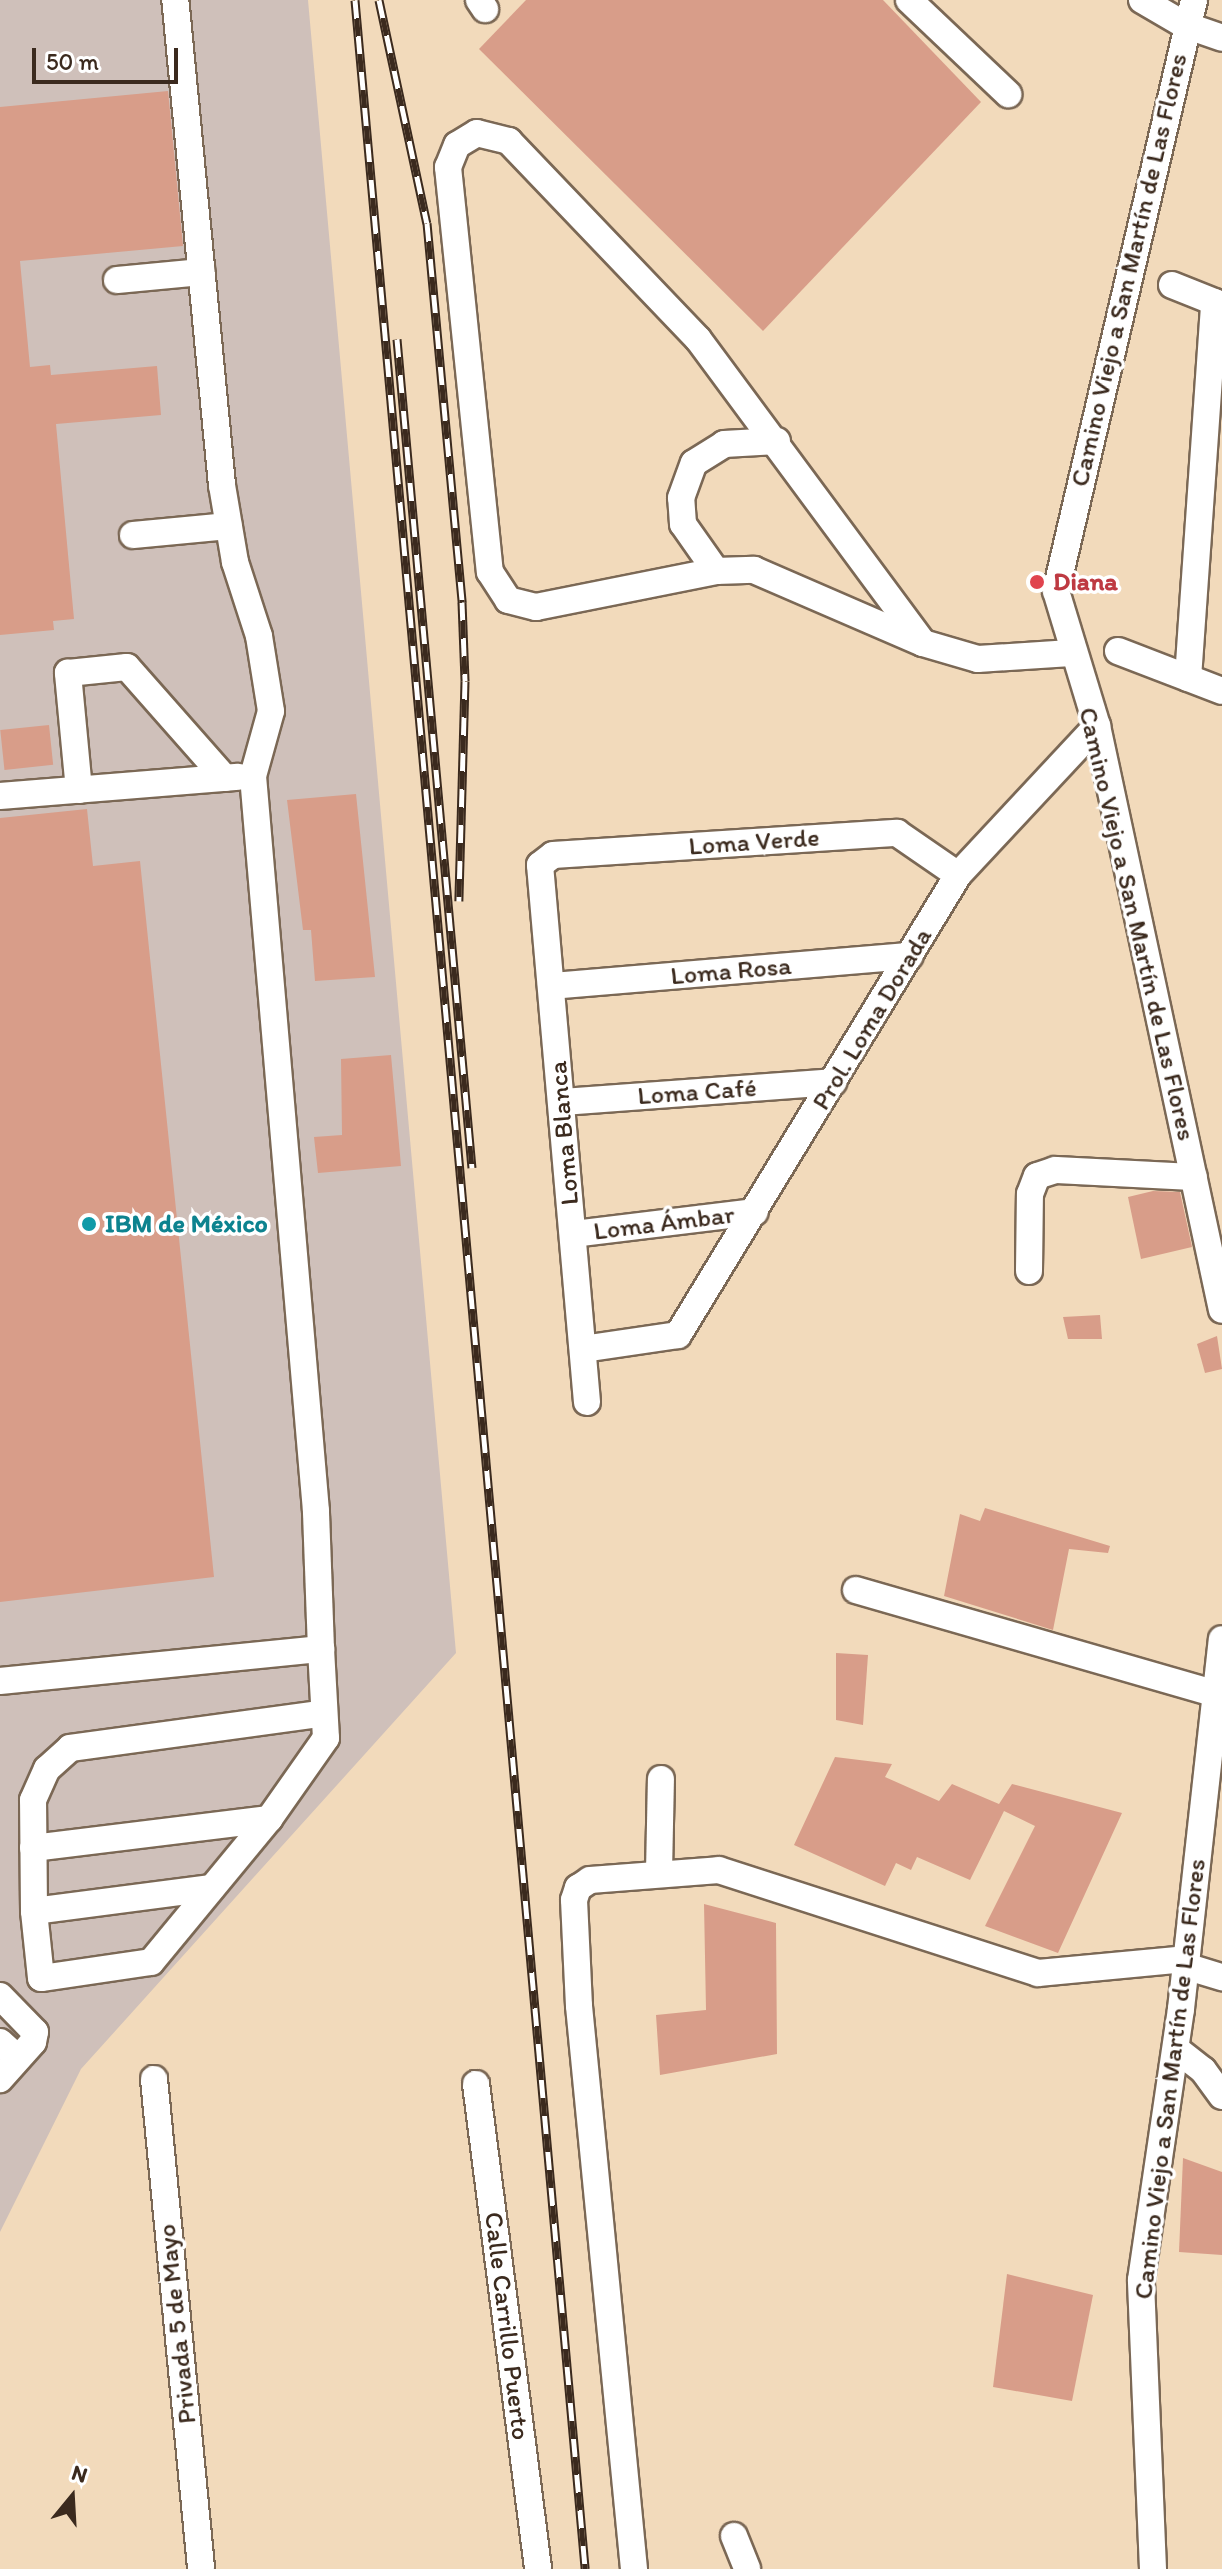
<!DOCTYPE html>
<meta charset="utf-8">
<style>
body{margin:0}
#map{position:relative;width:1222px;height:2569px;overflow:hidden;background:#f2dabb;font-family:Itim,sans-serif}
div>[style]{position:absolute}
[style*='--x']{left:calc(var(--x)*1px);top:calc(var(--y)*1px);width:calc(var(--w)*1px);rotate:calc(var(--a)*1deg)}
.industrial>*{inset:0;background:#cfc0ba}
.building>*{inset:0;background:#d89d89;transform-origin:0 0}
.roads{filter:drop-shadow(2px 0 #7b6855) drop-shadow(-2px 0 #7b6855) drop-shadow(0 2px #7b6855) drop-shadow(0 -2px #7b6855)}
.minor>*{height:26px;margin:-13px;padding:0 13px;transform-origin:13px;border-radius:13px;background:#fff}
.rail>*{height:9px;margin-top:-4.5px;transform-origin:0;background:repeating-linear-gradient(90deg,#fff 0 18px,#3b2a1e 0 36px);box-sizing:border-box;border-block:2px solid #3b2a1e}
.dots>*{width:22px;height:22px;translate:-50% -50%;box-sizing:border-box;border:4px solid #fff;border-radius:50%}
span{translate:-50% -50%;white-space:nowrap;text-align:center;line-height:1.15;-webkit-text-stroke:7px #fff;paint-order:stroke}
.street-label{font-size:26px;color:#3b2a1e}
.health-label{font-size:26px;color:#be3a42;font-weight:700}
.left{translate:0 -50%;text-align:left}
.culture-label{font-size:26px;color:#0d838f;font-weight:700}
.north{position:absolute;left:32px;top:2457px;width:80px;height:80px;-webkit-text-stroke:6px #fff;paint-order:stroke;rotate:18deg;font-size:22px;font-weight:700;line-height:32px;text-align:center;color:#3b2a1e}
.north::after{content:'';display:block;margin:auto;width:28px;height:36px;background:#3b2a1e;clip-path:polygon(50% 0,100% 100%,50% 72%,0 100%)}
.scale{position:absolute;left:32px;top:48px;width:146px;height:36px;box-sizing:border-box;border:4px solid #3b2a1e;border-top:0;padding-left:10px;font-size:24px;line-height:28px;white-space:nowrap;color:#3b2a1e;-webkit-text-stroke:6px #fff;paint-order:stroke}
</style>
<div id="map">
<div class="industrial">
<div style="clip-path:polygon(0 0,308px 0,456px 1653px,81px 2069px,0 2232px)"></div>
</div>
<div class="building">
<div style="clip-path:polygon(526px 0,883px 0,981px 102px,763px 331px,479px 49px)"></div>
<div style="clip-path:polygon(168px 91px,183px 246px,20px 261px,30px 367px,50px 365px,51px 375px,157px 366px,161px 415px,56px 424px,74px 619px,53px 621px,54px 630px,0 635px,0 107px)"></div>
<div style="left:49px;top:725px;width:40px;height:49px;rotate:84deg"></div>
<div style="clip-path:polygon(356px 794px,375px 977px,315px 981px,311px 930px,303px 930px,287px 800px)"></div>
<div style="clip-path:polygon(87px 809px,93px 866px,140px 861px,214px 1577px,0 1602px,0 818px)"></div>
<div style="clip-path:polygon(391px 1055px,401px 1166px,318px 1173px,314px 1137px,342px 1135px,341px 1059px)"></div>
<div style="clip-path:polygon(1153px 1191px,1180px 1192px,1192px 1247px,1141px 1259px,1128px 1197px)"></div>
<div style="clip-path:polygon(1100px 1315px,1102px 1339px,1068px 1339px,1063px 1317px)"></div>
<div style="clip-path:polygon(1217px 1336px,1222px 1369px,1205px 1373px,1197px 1344px)"></div>
<div style="clip-path:polygon(985px 1508px,1110px 1546px,1108px 1553px,1069px 1549px,1053px 1630px,944px 1596px,960px 1514px,980px 1521px)"></div>
<div style="clip-path:polygon(836px 1653px,868px 1655px,863px 1725px,836px 1720px)"></div>
<div style="clip-path:polygon(835px 1757px,892px 1764px,885px 1777px,939px 1801px,952px 1784px,999px 1804px,1012px 1784px,1122px 1813px,1058px 1953px,985px 1926px,1035px 1826px,1004px 1811px,970px 1880px,917px 1857px,911px 1870px,896px 1863px,885px 1886px,794px 1845px)"></div>
<div style="clip-path:polygon(704px 1904px,776px 1923px,777px 2054px,660px 2075px,656px 2015px,706px 2010px)"></div>
<div style="clip-path:polygon(1183px 2158px,1222px 2172px,1222px 2255px,1179px 2252px)"></div>
<div style="clip-path:polygon(1007px 2274px,1093px 2295px,1072px 2401px,993px 2387px)"></div>
</div>
<div class="roads">
<div class="minor">
<div style="--x:479;--y:0;--w:11;--a:56"></div>
<div style="--x:909;--y:0;--w:137;--a:43.5"></div>
<div style="--x:1142;--y:0;--w:50;--a:30.2"></div>
<div style="--x:1185;--y:25;--w:39;--a:19"></div>
<div style="--x:1194;--y:0;--w:607;--a:103.14"></div>
<div style="--x:1056;--y:591;--w:141;--a:73.1"></div>
<div style="--x:1097;--y:726;--w:597;--a:77.92"></div>
<div style="--x:117;--y:280;--w:85;--a:-5.4"></div>
<div style="--x:1172;--y:285;--w:54;--a:21.8"></div>
<div style="--x:133;--y:535;--w:96;--a:-5.4"></div>
<div style="--x:716;--y:571;--w:57;--a:-125.1"></div>
<div style="--x:683;--y:524;--w:26;--a:-94"></div>
<div style="--x:681;--y:498;--w:37;--a:-70"></div>
<div style="--x:694;--y:463;--w:36;--a:-32"></div>
<div style="--x:724;--y:444;--w:53;--a:-3.2"></div>
<div style="--x:923;--y:643;--w:378;--a:-126.5"></div>
<div style="--x:698;--y:339;--w:274;--a:-133.7"></div>
<div style="--x:509;--y:141;--w:33;--a:-166"></div>
<div style="--x:477;--y:133;--w:23;--a:149"></div>
<div style="--x:457;--y:145;--w:24;--a:112"></div>
<div style="--x:448;--y:167;--w:407;--a:84.1"></div>
<div style="--x:490;--y:572;--w:33;--a:57"></div>
<div style="--x:508;--y:600;--w:29;--a:14"></div>
<div style="--x:536;--y:607;--w:184;--a:-11.3"></div>
<div style="--x:716;--y:571;--w:38;--a:-2"></div>
<div style="--x:754;--y:570;--w:184;--a:23.4"></div>
<div style="--x:923;--y:643;--w:57;--a:16.2"></div>
<div style="--x:978;--y:659;--w:93;--a:-3.7"></div>
<div style="--x:1118;--y:651;--w:111;--a:21"></div>
<div style="--x:1188;--y:678;--w:377;--a:-86"></div>
<div style="--x:79;--y:790;--w:118;--a:-95.4"></div>
<div style="--x:68;--y:673;--w:59;--a:-5.8"></div>
<div style="--x:127;--y:667;--w:148;--a:48.6"></div>
<div style="--x:0;--y:796;--w:239;--a:-4.6"></div>
<div style="--x:551;--y:986;--w:360;--a:-4.8"></div>
<div style="--x:562;--y:1102;--w:272;--a:-4.2"></div>
<div style="--x:573;--y:1234;--w:183;--a:-6.9"></div>
<div style="--x:1029;--y:1271;--w:77;--a:-89.3"></div>
<div style="--x:1030;--y:1194;--w:19;--a:-69"></div>
<div style="--x:1037;--y:1176;--w:19;--a:-18"></div>
<div style="--x:1055;--y:1170;--w:139;--a:2.9"></div>
<div style="--x:583;--y:1349;--w:96;--a:-8.4"></div>
<div style="--x:678;--y:1335;--w:539;--a:-58.67"></div>
<div style="--x:958;--y:875;--w:204;--a:-47"></div>
<div style="--x:587;--y:1402;--w:539;--a:-95"></div>
<div style="--x:540;--y:865;--w:16;--a:-38"></div>
<div style="--x:553;--y:855;--w:345;--a:-3.7"></div>
<div style="--x:897;--y:833;--w:74;--a:34.5"></div>
<div style="--x:856;--y:1590;--w:375;--a:16.1"></div>
<div style="--x:321;--y:1649;--w:89;--a:86.8"></div>
<div style="--x:326;--y:1738;--w:99;--a:125.1"></div>
<div style="--x:269;--y:1819;--w:185;--a:129.5"></div>
<div style="--x:151;--y:1962;--w:111;--a:171.7"></div>
<div style="--x:41;--y:1978;--w:67;--a:-96"></div>
<div style="--x:34;--y:1911;--w:111;--a:-90.5"></div>
<div style="--x:33;--y:1800;--w:34;--a:-66"></div>
<div style="--x:47;--y:1769;--w:31;--a:-42"></div>
<div style="--x:70;--y:1748;--w:256;--a:-7.8"></div>
<div style="--x:0;--y:1681;--w:323;--a:-5.7"></div>
<div style="--x:321;--y:1649;--w:138;--a:-92.1"></div>
<div style="--x:316;--y:1511;--w:738;--a:-94.9"></div>
<div style="--x:253;--y:776;--w:67;--a:-74.5"></div>
<div style="--x:271;--y:711;--w:76;--a:-99.1"></div>
<div style="--x:259;--y:636;--w:78;--a:-108"></div>
<div style="--x:235;--y:562;--w:78;--a:-99.6"></div>
<div style="--x:222;--y:485;--w:487;--a:-95.5"></div>
<div style="--x:33;--y:1848;--w:238;--a:-7"></div>
<div style="--x:659;--y:1872;--w:93;--a:-88.8"></div>
<div style="--x:34;--y:1911;--w:179;--a:-7.4"></div>
<div style="--x:1185;--y:1966;--w:39;--a:17"></div>
<div style="--x:0;--y:1996;--w:50;--a:45.8"></div>
<div style="--x:35;--y:2032;--w:10;--a:101"></div>
<div style="--x:33;--y:2042;--w:50;--a:131.7"></div>
<div style="--x:0;--y:2042;--w:24;--a:42"></div>
<div style="--x:1176;--y:2049;--w:34;--a:38"></div>
<div style="--x:1203;--y:2070;--w:32;--a:54"></div>
<div style="--x:154;--y:2079;--w:492;--a:84.5"></div>
<div style="--x:476;--y:2084;--w:489;--a:82.7"></div>
<div style="--x:734;--y:2536;--w:35;--a:68"></div>
<div style="--x:634;--y:2569;--w:566;--a:-95.58"></div>
<div style="--x:579;--y:2006;--w:106;--a:-92.7"></div>
<div style="--x:574;--y:1900;--w:13;--a:-72"></div>
<div style="--x:578;--y:1888;--w:14;--a:-34"></div>
<div style="--x:590;--y:1880;--w:129;--a:-4.4"></div>
<div style="--x:719;--y:1870;--w:335;--a:17.9"></div>
<div style="--x:1038;--y:1973;--w:148;--a:-5.4"></div>
<div style="--x:1153;--y:2569;--w:289;--a:-92.4"></div>
<div style="--x:1141;--y:2280;--w:274;--a:-81.6"></div>
<div style="--x:1181;--y:2009;--w:372;--a:-83.7"></div>
</div>
</div>
<div class="rail">
<div style="--x:355;--y:0;--w:2579;--a:84.88"></div>
<div style="--x:379;--y:0;--w:228;--a:77.9"></div>
<div style="--x:427;--y:223;--w:381;--a:84.7"></div>
<div style="--x:462;--y:602;--w:79;--a:87.8"></div>
<div style="--x:465;--y:681;--w:220;--a:91.6"></div>
<div style="--x:397;--y:339;--w:832;--a:84.83"></div>
</div>
<div class="dots">
<div style="left:1037px;top:582px;background:#e0444e"></div>
<div style="left:89px;top:1224px;background:#0f9aa8"></div>
</div>
<div class="street-label">
<span style="left:1129px;top:270px;rotate:-77deg">Camino Viejo a San Martín de Las Flores</span>
<span style="left:754px;top:842px;rotate:-4deg">Loma Verde</span>
<span style="left:1137px;top:924px;rotate:77deg">Camino Viejo a San Martín de Las Flores</span>
<span style="left:731px;top:971px;rotate:-5deg">Loma Rosa</span>
<span style="left:872px;top:1019px;rotate:-59deg">Prol. Loma Dorada</span>
<span style="left:697px;top:1092px;rotate:-4deg">Loma Café</span>
<span style="left:564px;top:1133px;rotate:-95deg">Loma Blanca</span>
<span style="left:664px;top:1223px;rotate:-7deg">Loma Ámbar</span>
<span style="left:1170px;top:2079px;rotate:-83deg">Camino Viejo a San Martín de Las Flores</span>
<span style="left:177px;top:2324px;rotate:-96deg">Privada 5 de Mayo</span>
<span style="left:507px;top:2326px;rotate:83deg">Calle Carrillo Puerto</span>
</div>
<div class="health-label">
<span class="left" style="left:1053px;top:582px">Diana</span>
</div>
<div class="culture-label">
<span class="left" style="left:105px;top:1224px">IBM de México</span>
</div>
<div class="north">N</div>
<div class="scale">50 m</div>
</div>
